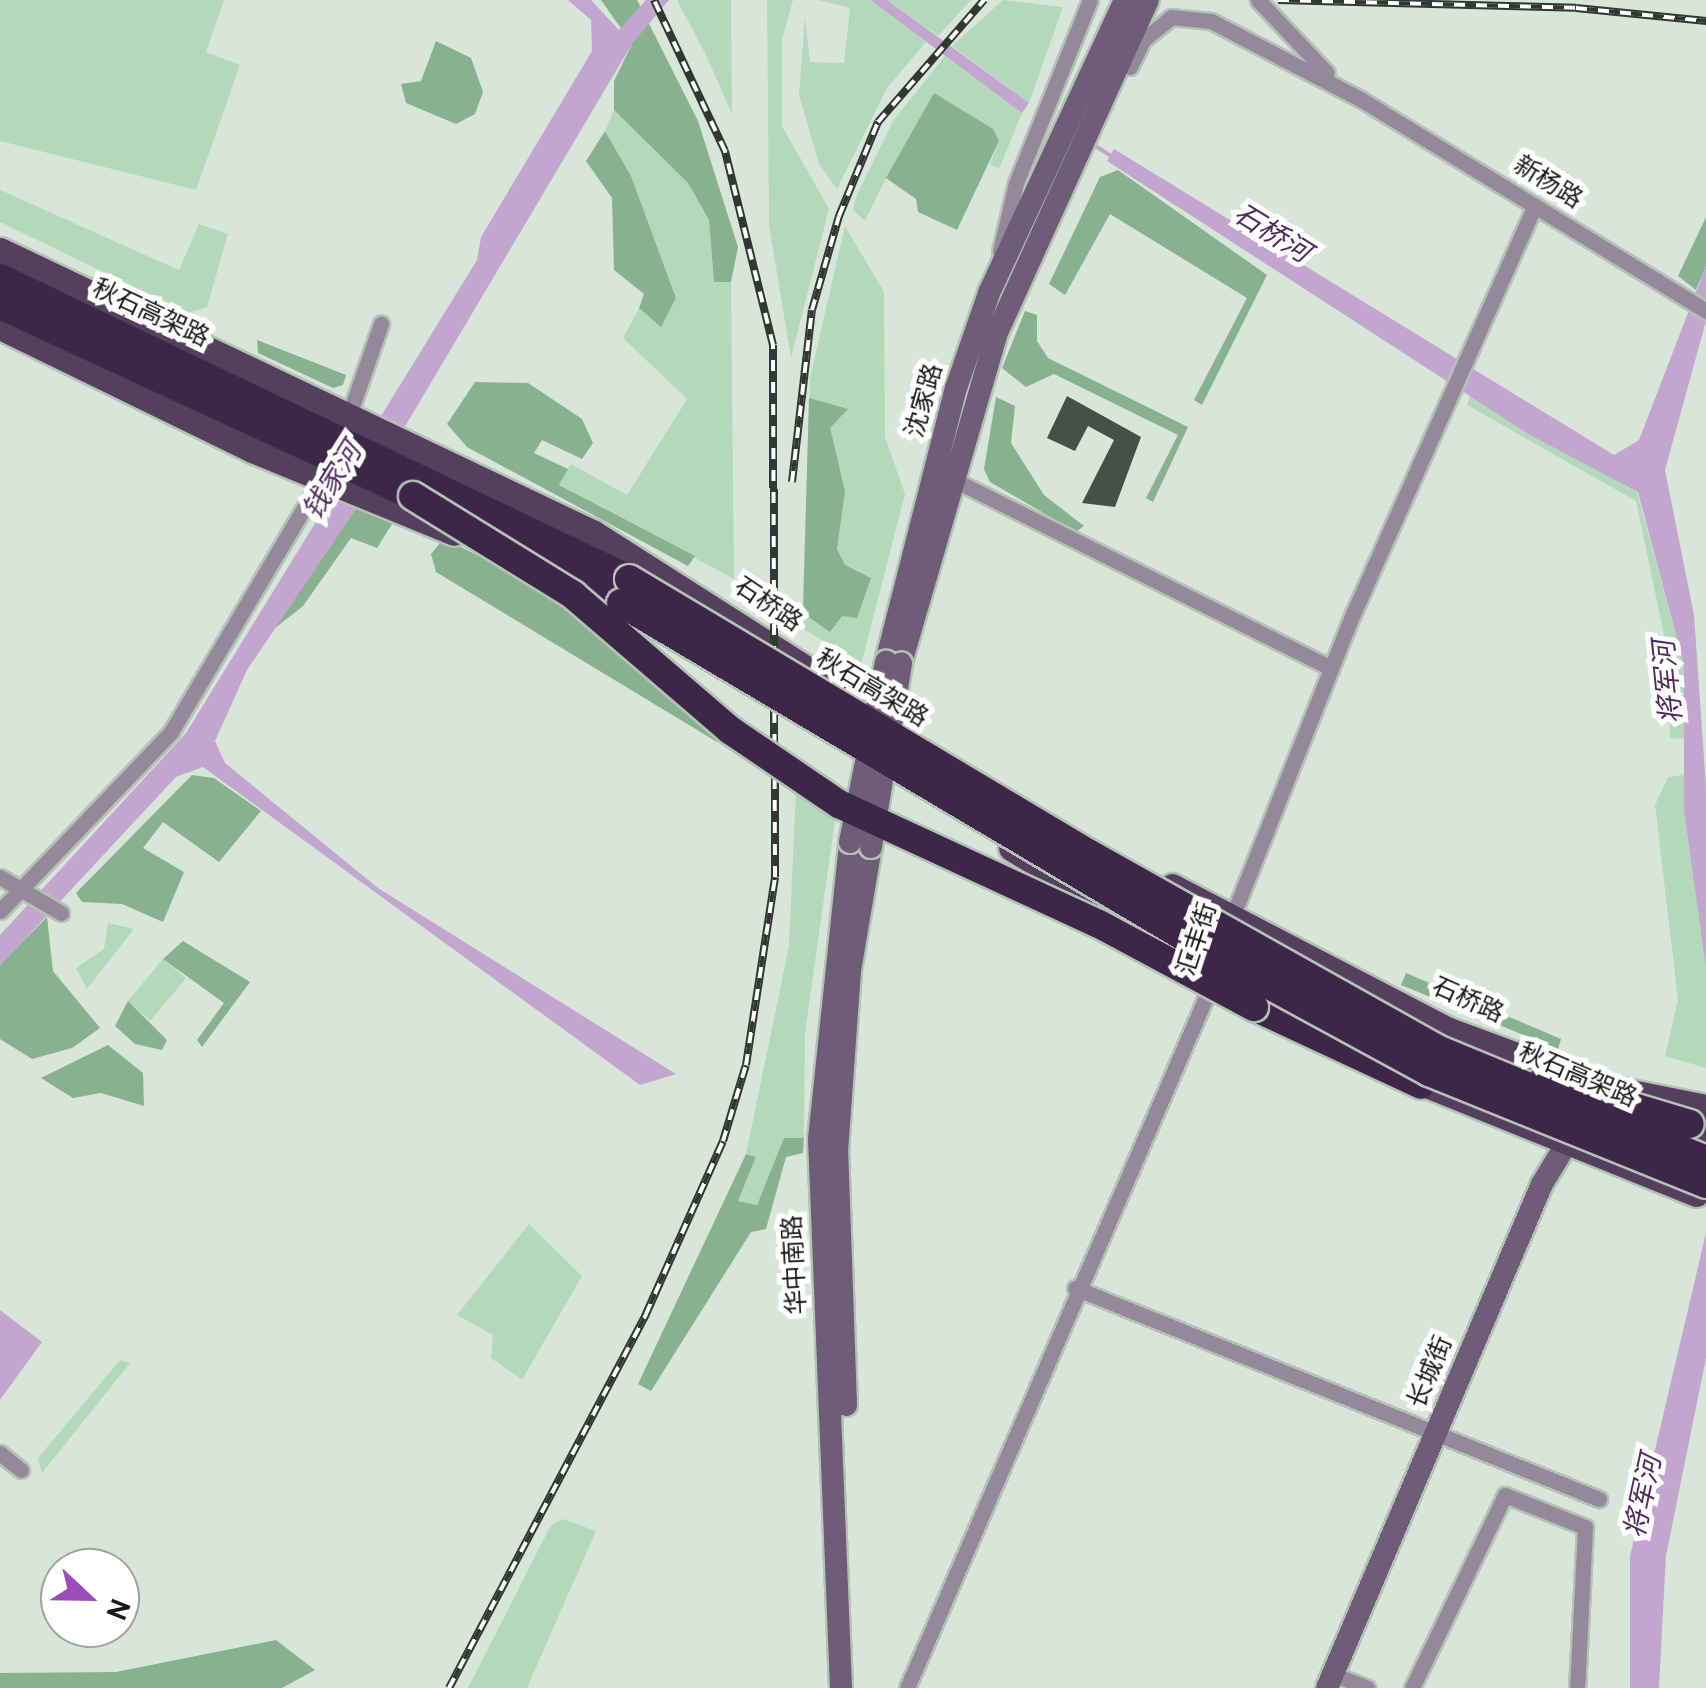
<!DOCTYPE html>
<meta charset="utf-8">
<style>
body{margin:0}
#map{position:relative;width:1706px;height:1688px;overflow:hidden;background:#d8e6da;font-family:Overpass,"Noto Sans SC",sans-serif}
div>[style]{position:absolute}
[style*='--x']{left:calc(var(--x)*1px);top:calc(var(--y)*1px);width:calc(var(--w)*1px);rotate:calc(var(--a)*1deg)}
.green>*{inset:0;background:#b4d9ba;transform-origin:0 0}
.forest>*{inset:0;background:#88b18f}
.water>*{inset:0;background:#c3a6cf}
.stream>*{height:4px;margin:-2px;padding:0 2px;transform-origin:2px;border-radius:2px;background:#c3a6cf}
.building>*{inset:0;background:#455147}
.roads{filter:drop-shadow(2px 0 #b5c1b7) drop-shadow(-2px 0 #b5c1b7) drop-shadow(0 2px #b5c1b7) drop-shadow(0 -2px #b5c1b7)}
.street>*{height:15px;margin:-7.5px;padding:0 7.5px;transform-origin:7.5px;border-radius:7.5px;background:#94889a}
.secondary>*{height:22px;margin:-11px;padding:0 11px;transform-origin:11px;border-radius:11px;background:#6f5d77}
.primary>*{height:25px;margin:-12.5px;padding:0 12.5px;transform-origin:12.5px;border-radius:12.5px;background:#543f5d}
.highway>*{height:28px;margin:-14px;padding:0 14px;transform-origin:14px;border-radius:14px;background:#3e2648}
.rail>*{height:8px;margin-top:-4px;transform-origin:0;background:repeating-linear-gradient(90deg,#fff 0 11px,#313732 0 22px);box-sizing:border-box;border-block:2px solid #313732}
.bridges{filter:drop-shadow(2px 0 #b5c1b7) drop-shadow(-2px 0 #b5c1b7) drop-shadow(0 2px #b5c1b7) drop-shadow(0 -2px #b5c1b7)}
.secondary-bridge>*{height:22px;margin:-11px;padding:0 11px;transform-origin:11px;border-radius:11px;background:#6f5d77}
.highway-bridge>*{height:28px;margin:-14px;padding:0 14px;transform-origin:14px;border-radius:14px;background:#3e2648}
span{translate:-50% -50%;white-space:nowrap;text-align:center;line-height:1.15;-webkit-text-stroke:10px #fff;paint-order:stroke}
.street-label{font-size:25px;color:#141915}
.water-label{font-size:28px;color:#502b5f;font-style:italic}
.north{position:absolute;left:40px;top:1548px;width:100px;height:100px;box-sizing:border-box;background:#fff;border:2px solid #a1a3a1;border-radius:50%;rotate:112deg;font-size:28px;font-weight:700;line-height:40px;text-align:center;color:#141915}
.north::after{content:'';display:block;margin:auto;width:35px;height:45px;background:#9c4bbb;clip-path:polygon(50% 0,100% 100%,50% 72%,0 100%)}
</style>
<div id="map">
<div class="green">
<div style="clip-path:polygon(0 0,224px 0,206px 52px,240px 65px,196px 190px,0 141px)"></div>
<div style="clip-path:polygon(677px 0,731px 0,732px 114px,706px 55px)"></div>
<div style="clip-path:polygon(767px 0,793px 0,782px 40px,782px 126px,829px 209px,791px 358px,769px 225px)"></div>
<div style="clip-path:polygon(819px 0,870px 0,926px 42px,887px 88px,837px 189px,819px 164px,799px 95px,805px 17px,810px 62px,844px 63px,850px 8px)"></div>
<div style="clip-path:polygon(887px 0,971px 0,938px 36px)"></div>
<div style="clip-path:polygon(1003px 0,1063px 7px,1029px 103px,952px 46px)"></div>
<div style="clip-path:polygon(945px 56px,1022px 113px,999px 169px,990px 164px,999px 141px,886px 178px,865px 221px,853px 210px,856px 197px,893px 121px)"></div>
<div style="clip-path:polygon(614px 110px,688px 183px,709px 220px,714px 281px,731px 282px,734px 579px,558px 484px,571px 464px,627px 495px,687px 399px,623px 338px,639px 308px,660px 326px,676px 298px,631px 176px,605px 131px)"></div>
<div style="clip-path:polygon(0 190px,179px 270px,199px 224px,228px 234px,207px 307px,188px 313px,0 222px)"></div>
<div style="clip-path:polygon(845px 226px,884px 292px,885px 437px,905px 494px,861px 665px,802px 628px,810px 378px)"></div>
<div style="clip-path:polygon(1470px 395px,1637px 492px,1684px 665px,1684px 739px,1670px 738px,1668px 654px,1636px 501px,1467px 405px)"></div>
<div style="clip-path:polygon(1684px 775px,1706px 968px,1706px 1068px,1665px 1056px,1678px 1000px,1655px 805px,1668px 777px)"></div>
<div style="clip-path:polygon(796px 789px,836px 813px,805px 1033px,804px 1138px,784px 1139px,757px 1205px,738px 1201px,756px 1157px,746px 1154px,789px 946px)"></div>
<div style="clip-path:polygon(108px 923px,134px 929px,87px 989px,76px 968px,104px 949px)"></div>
<div style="left:163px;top:959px;width:30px;height:55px;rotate:40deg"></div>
<div style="clip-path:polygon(529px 1224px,582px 1276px,522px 1380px,491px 1358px,493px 1335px,457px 1315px)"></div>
<div style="clip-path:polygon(120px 1360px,130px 1363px,42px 1473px,38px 1458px)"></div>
<div style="clip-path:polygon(563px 1519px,596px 1531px,527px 1688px,468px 1688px,551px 1525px)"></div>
</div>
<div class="forest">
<div style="clip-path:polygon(601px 0,637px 0,698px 121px,738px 247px,731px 282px,714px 282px,709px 220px,688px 183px,614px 110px,614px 81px,632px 44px)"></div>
<div style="clip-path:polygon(436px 41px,471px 58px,483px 92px,475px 114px,456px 124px,406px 103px,401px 84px,421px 81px)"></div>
<div style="clip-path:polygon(934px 93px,993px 129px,999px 141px,957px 230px,918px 212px,916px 199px,886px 178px)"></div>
<div style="clip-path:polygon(605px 131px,631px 176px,676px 298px,661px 327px,639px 308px,644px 294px,614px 270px,612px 198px,586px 161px)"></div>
<div style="clip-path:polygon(1118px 170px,1267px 275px,1202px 405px,1194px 400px,1247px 298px,1110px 214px,1065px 295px,1049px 284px,1100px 177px)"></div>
<div style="clip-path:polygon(1706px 217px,1706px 266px,1696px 290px,1678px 276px)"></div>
<div style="clip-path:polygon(1025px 311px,1037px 315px,1037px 341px,1048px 358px,1188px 427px,1153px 502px,1146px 498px,1178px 435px,1054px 374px,1026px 387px,1002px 368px)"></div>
<div style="clip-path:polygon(257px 340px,346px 375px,343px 385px,333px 388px,258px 353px)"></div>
<div style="clip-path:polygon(475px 382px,528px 383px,582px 419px,593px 443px,582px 459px,542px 440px,534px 453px,568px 469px,559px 485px,695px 556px,688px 566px,467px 447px,447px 424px)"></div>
<div style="clip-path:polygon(996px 397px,1015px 406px,1011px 443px,1044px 495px,1084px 526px,1076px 532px,990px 482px,984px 469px)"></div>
<div style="clip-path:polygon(809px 398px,848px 409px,830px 428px,845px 491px,837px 549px,845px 565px,871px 578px,857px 618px,842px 616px,830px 632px,803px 613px)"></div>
<div style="clip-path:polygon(359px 504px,392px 524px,377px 548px,351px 538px,303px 606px,274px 629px)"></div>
<div style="clip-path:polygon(444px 538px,555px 596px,730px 730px,717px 742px,436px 572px,431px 554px)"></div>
<div style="clip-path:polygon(192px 775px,214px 778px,261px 811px,219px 862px,163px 822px,143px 848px,184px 872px,163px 922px,122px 904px,82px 902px,76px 893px)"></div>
<div style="clip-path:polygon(47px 917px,53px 971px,100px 1028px,72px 1048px,32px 1059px,0 1039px,0 965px)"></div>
<div style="clip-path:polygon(183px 941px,250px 982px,202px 1047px,197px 1040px,224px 1003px,163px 959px)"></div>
<div style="clip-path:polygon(1406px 973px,1561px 1039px,1558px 1049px,1401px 985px)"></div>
<div style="clip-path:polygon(128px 1001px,167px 1040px,162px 1050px,135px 1044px,115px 1026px)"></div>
<div style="clip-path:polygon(108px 1045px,143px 1073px,144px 1106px,101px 1093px,73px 1098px,41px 1078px)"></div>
<div style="clip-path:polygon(784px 1138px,804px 1138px,803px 1153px,786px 1157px,766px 1229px,751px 1232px,651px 1391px,638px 1384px,746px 1154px,756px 1157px,738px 1201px,757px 1205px)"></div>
<div style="clip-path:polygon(276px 1640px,315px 1670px,282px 1688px,0 1688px,0 1673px,116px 1672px)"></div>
</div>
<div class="water">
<div style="clip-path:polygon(568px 0,591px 0,619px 30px,646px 0,669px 0,632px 44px,359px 504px,247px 670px,215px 741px,225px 763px,378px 888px,676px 1074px,640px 1085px,203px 767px,176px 777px,0 966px,0 935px,186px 733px,477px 260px,481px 237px,592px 51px,591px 20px)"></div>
<div style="clip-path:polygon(870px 0,887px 0,1029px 103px,1022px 113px)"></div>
<div style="clip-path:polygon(1114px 149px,1614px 455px,1639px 440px,1706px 266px,1706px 321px,1665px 470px,1694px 615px,1706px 786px,1706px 968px,1684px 810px,1684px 665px,1638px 492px,1530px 435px,1107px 161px)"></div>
<div style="clip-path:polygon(1706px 1233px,1706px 1358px,1666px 1556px,1659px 1688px,1630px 1688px,1630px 1556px)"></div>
<div style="clip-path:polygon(0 1310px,42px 1342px,0 1400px)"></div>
</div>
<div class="stream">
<div style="--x:1094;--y:145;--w:20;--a:33"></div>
</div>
<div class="building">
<div style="clip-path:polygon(1067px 396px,1141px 437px,1115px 507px,1082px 503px,1114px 440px,1088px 426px,1075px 451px,1047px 438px)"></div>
</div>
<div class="roads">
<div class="street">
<div style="--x:1258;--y:0;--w:100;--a:46.6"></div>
<div style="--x:1130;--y:67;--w:30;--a:-64"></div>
<div style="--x:1143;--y:40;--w:36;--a:-39"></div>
<div style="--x:1171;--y:17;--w:40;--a:5.7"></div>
<div style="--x:1211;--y:21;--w:170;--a:27.6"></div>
<div style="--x:1362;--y:100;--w:404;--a:31.5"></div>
<div style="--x:1000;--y:251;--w:70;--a:-76.8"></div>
<div style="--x:1016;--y:183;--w:197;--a:-68"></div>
<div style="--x:348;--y:418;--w:100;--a:-70.7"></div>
<div style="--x:950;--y:478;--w:426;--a:26.5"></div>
<div style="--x:0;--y:877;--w:71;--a:30.5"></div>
<div style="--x:0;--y:911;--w:248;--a:-46.3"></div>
<div style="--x:171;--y:732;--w:295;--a:-59.3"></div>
<div style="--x:1229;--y:925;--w:335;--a:-68.3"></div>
<div style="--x:1353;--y:614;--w:447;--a:-66"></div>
<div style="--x:1075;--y:1288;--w:565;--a:21.93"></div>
<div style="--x:0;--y:1453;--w:27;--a:39"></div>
<div style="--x:1333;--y:1674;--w:37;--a:22"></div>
<div style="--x:907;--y:1688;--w:770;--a:-66.6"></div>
<div style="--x:1412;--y:1688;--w:214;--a:-64.3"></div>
<div style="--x:1505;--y:1495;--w:86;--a:21.8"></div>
<div style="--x:1585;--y:1527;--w:161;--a:92.8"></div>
</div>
<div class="secondary">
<div style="--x:886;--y:662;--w:283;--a:-75.7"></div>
<div style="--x:956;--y:388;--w:101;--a:-70.8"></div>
<div style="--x:989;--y:293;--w:323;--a:-65.1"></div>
<div style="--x:901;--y:663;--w:341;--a:-73.8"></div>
<div style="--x:996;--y:335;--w:368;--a:-65.6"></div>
<div style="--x:846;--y:1405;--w:253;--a:-92"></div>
<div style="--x:837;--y:1152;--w:181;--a:-85.9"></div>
<div style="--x:850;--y:971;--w:126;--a:-80.4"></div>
<div style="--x:841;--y:1688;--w:549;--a:-92.29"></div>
<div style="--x:819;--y:1139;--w:299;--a:-84"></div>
<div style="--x:1327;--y:1688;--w:548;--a:-66.9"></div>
<div style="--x:1542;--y:1184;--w:63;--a:-58.6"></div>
</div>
<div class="primary">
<div style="--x:0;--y:250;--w:658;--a:25.47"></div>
<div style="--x:594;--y:533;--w:287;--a:32.5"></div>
<div style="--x:0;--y:327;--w:280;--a:26"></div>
<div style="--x:252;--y:450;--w:218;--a:22.3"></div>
<div style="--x:1011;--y:848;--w:215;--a:31.5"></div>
<div style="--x:1172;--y:886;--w:312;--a:27.5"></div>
<div style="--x:1449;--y:1030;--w:147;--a:20.3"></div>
<div style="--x:1404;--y:1076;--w:315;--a:22"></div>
<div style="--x:1601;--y:1086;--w:107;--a:11.3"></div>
<div style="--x:1669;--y:1118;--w:40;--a:23.4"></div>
</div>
<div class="highway">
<div style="--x:0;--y:278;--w:697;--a:25.57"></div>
<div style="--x:0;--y:305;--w:479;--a:24.8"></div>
<div style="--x:500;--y:537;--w:138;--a:28.6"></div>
<div style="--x:1254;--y:1007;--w:184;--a:25"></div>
</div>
</div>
<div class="rail">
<div style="--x:1278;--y:0;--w:298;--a:1.5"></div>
<div style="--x:1576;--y:8;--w:131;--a:5.7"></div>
<div style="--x:792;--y:482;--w:173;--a:-83.4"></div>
<div style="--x:812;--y:310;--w:98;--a:-74"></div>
<div style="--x:839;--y:216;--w:102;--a:-67.5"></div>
<div style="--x:878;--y:122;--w:162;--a:-49"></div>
<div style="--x:449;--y:1688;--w:423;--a:-62.2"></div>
<div style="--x:646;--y:1314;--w:189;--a:-66"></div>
<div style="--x:723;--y:1141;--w:79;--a:-73.2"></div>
<div style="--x:746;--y:1065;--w:190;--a:-81.2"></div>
<div style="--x:775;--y:877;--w:532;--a:-90.22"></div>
<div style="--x:773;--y:345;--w:200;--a:-103.9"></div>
<div style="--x:725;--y:151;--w:167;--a:-115.2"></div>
</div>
<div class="bridges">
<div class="secondary-bridge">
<div style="--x:850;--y:842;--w:184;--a:-78.7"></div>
<div style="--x:871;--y:847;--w:186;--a:-80.7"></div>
</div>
<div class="highway-bridge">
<div style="--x:413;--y:496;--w:188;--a:31.7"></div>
<div style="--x:573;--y:595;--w:207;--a:40.7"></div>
<div style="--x:730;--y:730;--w:132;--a:34.2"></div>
<div style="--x:839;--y:804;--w:286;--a:24.8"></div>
<div style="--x:1099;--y:924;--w:176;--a:28.2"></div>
<div style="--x:629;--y:579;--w:535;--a:30.84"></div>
<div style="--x:1088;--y:853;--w:400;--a:29.3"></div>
<div style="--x:1437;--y:1049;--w:291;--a:22.4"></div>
<div style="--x:621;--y:603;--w:700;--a:30.67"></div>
<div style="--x:1223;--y:960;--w:234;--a:28.5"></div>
<div style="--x:1429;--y:1072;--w:299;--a:22"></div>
<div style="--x:1543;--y:1080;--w:153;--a:16.7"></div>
</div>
</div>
<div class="street-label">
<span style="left:1547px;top:184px;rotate:32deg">新杨路</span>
<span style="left:150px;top:315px;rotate:25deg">秋石高架路</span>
<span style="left:926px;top:401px;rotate:-74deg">沈家路</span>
<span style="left:767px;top:606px;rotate:34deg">石桥路</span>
<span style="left:871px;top:690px;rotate:31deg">秋石高架路</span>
<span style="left:1199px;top:940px;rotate:-72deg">汇丰街</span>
<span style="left:1467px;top:1002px;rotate:24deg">石桥路</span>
<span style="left:1577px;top:1077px;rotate:23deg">秋石高架路</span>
<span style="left:797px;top:1265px;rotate:-93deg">华中南路</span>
<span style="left:1432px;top:1373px;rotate:-67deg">长城街</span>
</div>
<div class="water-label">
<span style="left:1271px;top:235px;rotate:32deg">石桥河</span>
<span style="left:334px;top:482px;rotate:-58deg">钱家河</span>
<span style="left:1670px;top:682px;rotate:-96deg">将军河</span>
<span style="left:1645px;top:1497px;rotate:-78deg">将军河</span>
</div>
<div class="north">N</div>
</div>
